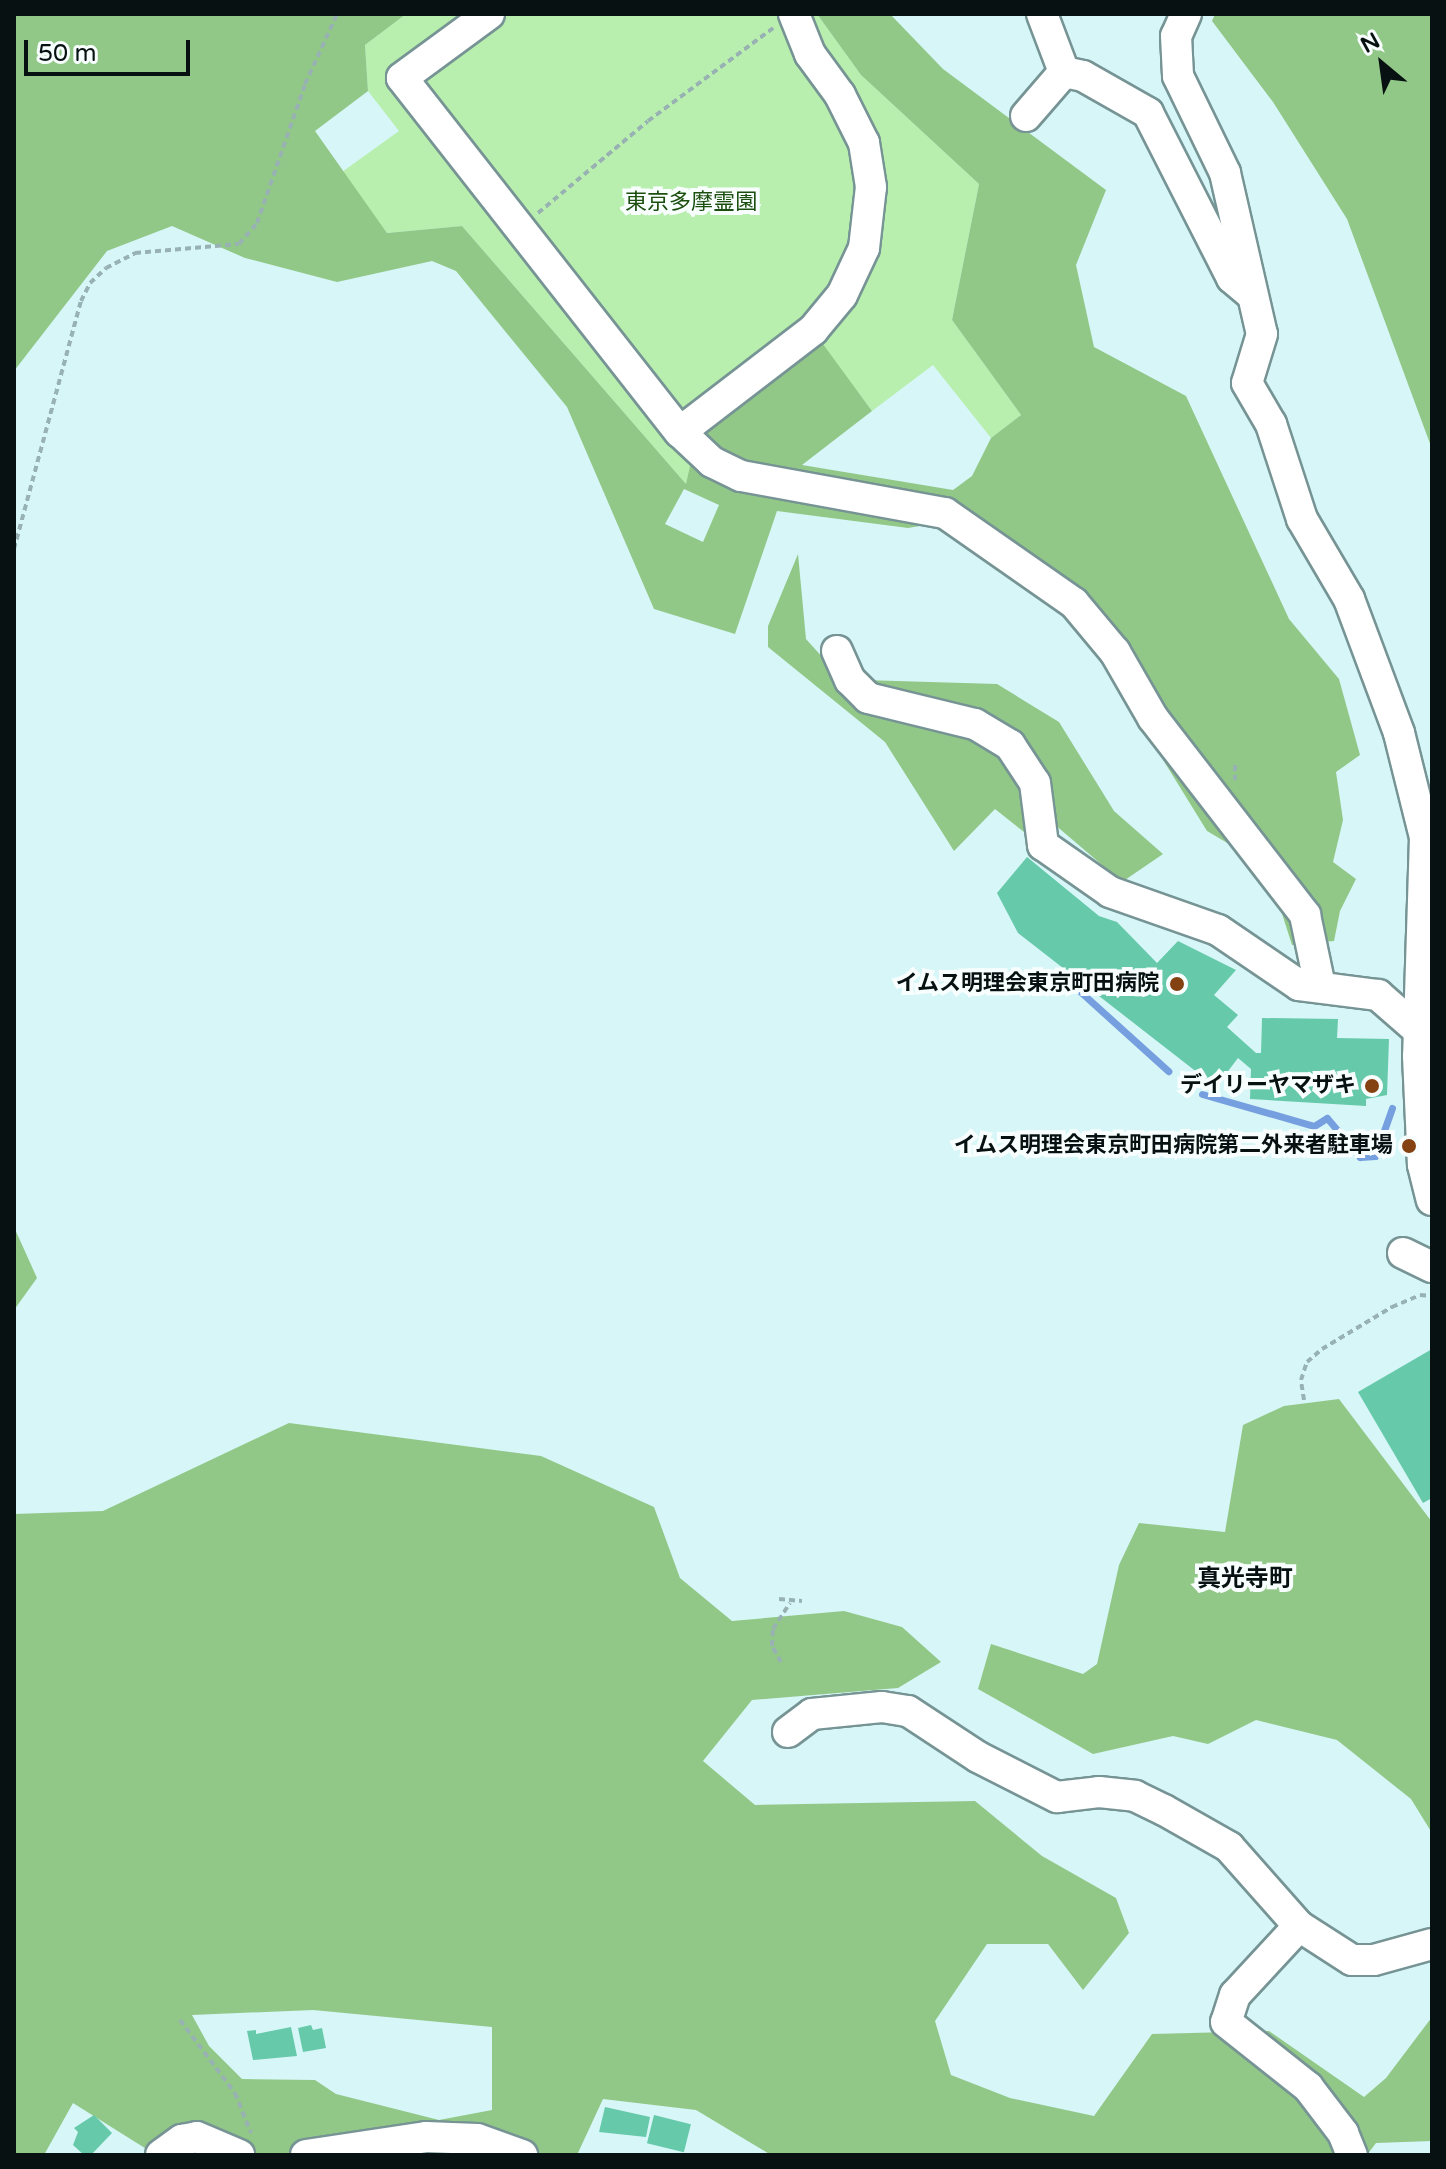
<!DOCTYPE html>
<meta charset="utf-8">
<style>
body{margin:0}
#map{position:relative;width:1446px;height:2169px;overflow:hidden;background:#d7f6f8;font-family:"Varela Round","Noto Sans JP",sans-serif}
div>[style]{position:absolute}
[style*='--x']{left:calc(var(--x)*1px);top:calc(var(--y)*1px);width:calc(var(--w)*1px);rotate:calc(var(--a)*1deg)}
.green>*{inset:0;background:#b9efae}
.forest>*{inset:0;background:#92c887}
.stream>*{height:7px;margin:-3.5px;padding:0 3.5px;transform-origin:3.5px;border-radius:3.5px;background:#769fdf}
.building>*{inset:0;background:#66c9a9;transform-origin:0 0}
.path>*{height:4px;margin-top:-2px;transform-origin:0;background:repeating-linear-gradient(90deg,#98b1b2 0 6px,transparent 0 10px)}
.roads{filter:drop-shadow(2px 0 #779495) drop-shadow(-2px 0 #779495) drop-shadow(0 2px #779495) drop-shadow(0 -2px #779495)}
.minor>*{height:30px;margin:-15px;padding:0 15px;transform-origin:15px;border-radius:15px;background:#fff}
.dots>*{width:22px;height:22px;translate:-50% -50%;box-sizing:border-box;border:4px solid #f8fefe;border-radius:50%}
span{translate:-50% -50%;white-space:nowrap;text-align:center;line-height:1.15;-webkit-text-stroke:8px #f8fefe;paint-order:stroke}
.park-label{font-size:22px;color:#1c4f0f}
.poi-label{font-size:22px;color:#071112;font-weight:700}
.right{translate:-100% -50%;text-align:right}
.neighbourhood-label{font-size:24px;color:#071112;font-weight:700}
.frame{position:absolute;inset:0;border:16px solid #071112;pointer-events:none}
.north{position:absolute;left:1342px;top:24px;width:80px;height:80px;-webkit-text-stroke:6px #f8fefe;paint-order:stroke;rotate:331deg;font-size:22px;font-weight:700;line-height:32px;text-align:center;color:#071112}
.north::after{content:'';display:block;margin:auto;width:28px;height:36px;background:#071112;clip-path:polygon(50% 0,100% 100%,50% 72%,0 100%)}
.scale{position:absolute;left:24px;top:40px;width:166px;height:36px;box-sizing:border-box;border:4px solid #071112;border-top:0;padding-left:10px;font-size:24px;line-height:28px;white-space:nowrap;color:#071112;-webkit-text-stroke:6px #f8fefe;paint-order:stroke}
</style>
<div id="map">
<div class="green">
<div style="clip-path:polygon(406px 14px,817px 14px,861px 75px,979px 184px,952px 320px,1021px 415px,991px 438px,933px 365px,872px 411px,819px 340px,686px 484px,462px 226px,387px 233px,342px 172px,399px 131px,368px 91px,365px 45px)"></div>
</div>
<div class="forest">
<div style="clip-path:polygon(evenodd,14px 14px,406px 14px,365px 45px,368px 91px,315px 131px,387px 233px,462px 226px,686px 484px,698px 431px,820px 340px,872px 411px,802px 465px,953px 490px,972px 476px,991px 438px,1021px 415px,952px 320px,979px 184px,861px 75px,817px 14px,890px 14px,943px 69px,1106px 190px,1076px 265px,1094px 347px,1186px 396px,1289px 619px,1339px 679px,1360px 755px,1336px 772px,1343px 820px,1333px 862px,1356px 879px,1340px 911px,1334px 941px,1292px 945px,1277px 898px,1246px 854px,1207px 831px,1152px 742px,1091px 627px,967px 518px,908px 528px,777px 511px,735px 634px,654px 609px,567px 407px,456px 271px,432px 261px,337px 282px,245px 258px,172px 226px,107px 251px,14px 371px,14px 14px,684px 489px,719px 505px,703px 542px,665px 524px,684px 489px)"></div>
<div style="clip-path:polygon(1215px 14px,1432px 14px,1432px 449px,1347px 219px,1273px 102px,1212px 21px)"></div>
<div style="clip-path:polygon(798px 554px,806px 639px,824px 659px,863px 680px,997px 684px,1059px 722px,1114px 811px,1163px 854px,1122px 882px,1047px 818px,1029px 836px,995px 809px,954px 851px,885px 742px,768px 647px,768px 626px)"></div>
<div style="clip-path:polygon(14px 1227px,37px 1278px,14px 1310px)"></div>
<div style="clip-path:polygon(1339px 1399px,1432px 1522px,1432px 1833px,1411px 1799px,1337px 1740px,1256px 1720px,1208px 1744px,1173px 1736px,1093px 1754px,978px 1689px,991px 1644px,1083px 1674px,1097px 1664px,1119px 1565px,1139px 1523px,1225px 1532px,1243px 1425px,1284px 1406px)"></div>
<div style="clip-path:polygon(evenodd,289px 1423px,541px 1456px,654px 1507px,680px 1578px,732px 1621px,844px 1611px,902px 1627px,941px 1662px,898px 1688px,752px 1700px,703px 1761px,755px 1805px,975px 1801px,1042px 1856px,1116px 1898px,1129px 1933px,1083px 1990px,1048px 1944px,987px 1944px,935px 2021px,951px 2075px,1010px 2098px,1094px 2116px,1152px 2034px,1269px 2031px,1364px 2097px,1386px 2078px,1432px 2017px,1432px 2141px,1376px 2143px,1367px 2155px,771px 2155px,696px 2110px,603px 2099px,577px 2155px,156px 2155px,73px 2103px,44px 2155px,14px 2155px,14px 1514px,103px 1511px,289px 1423px,313px 2010px,492px 2027px,492px 2110px,439px 2120px,336px 2094px,315px 2080px,242px 2079px,209px 2046px,192px 2015px,313px 2010px)"></div>
</div>
<div class="stream">
<div style="--x:1063;--y:976;--w:142;--a:42.1"></div>
<div style="--x:1202;--y:1094;--w:116;--a:15.9"></div>
<div style="--x:1314;--y:1126;--w:15;--a:-32"></div>
<div style="--x:1327;--y:1118;--w:51;--a:49.8"></div>
<div style="--x:1360;--y:1157;--w:15;--a:-4"></div>
<div style="--x:1375;--y:1156;--w:51;--a:-70.5"></div>
</div>
<div class="building">
<div style="clip-path:polygon(1027px 857px,1099px 916px,1117px 922px,1157px 963px,1178px 941px,1236px 970px,1214px 995px,1238px 1015px,1227px 1027px,1256px 1053px,1261px 1053px,1262px 1018px,1338px 1019px,1337px 1038px,1389px 1039px,1387px 1095px,1366px 1099px,1366px 1106px,1250px 1099px,1251px 1069px,1238px 1058px,1216px 1087px,1018px 933px,997px 893px)"></div>
<div style="clip-path:polygon(1432px 1349px,1432px 1498px,1423px 1503px,1358px 1392px)"></div>
<div style="clip-path:polygon(311px 2025px,313px 2030px,322px 2028px,326px 2048px,303px 2052px,298px 2028px)"></div>
<div style="clip-path:polygon(291px 2027px,297px 2056px,253px 2060px,247px 2031px,256px 2030px,256px 2034px)"></div>
<div style="clip-path:polygon(605px 2107px,650px 2117px,646px 2137px,599px 2132px)"></div>
<div style="clip-path:polygon(94px 2115px,112px 2133px,91px 2155px,84px 2155px,73px 2145px,78px 2132px,74px 2128px)"></div>
<div style="left:654px;top:2115px;width:38px;height:29px;rotate:14deg"></div>
</div>
<div class="path">
<div style="--x:538;--y:213;--w:143;--a:-39.9"></div>
<div style="--x:648;--y:121;--w:156;--a:-36.6"></div>
<div style="--x:14;--y:549;--w:257;--a:-74.9"></div>
<div style="--x:81;--y:301;--w:20;--a:-63"></div>
<div style="--x:90;--y:283;--w:22;--a:-43"></div>
<div style="--x:106;--y:268;--w:33;--a:-27"></div>
<div style="--x:135;--y:253;--w:104;--a:-4.9"></div>
<div style="--x:239;--y:244;--w:28;--a:-49"></div>
<div style="--x:257;--y:223;--w:147;--a:-70.9"></div>
<div style="--x:305;--y:84;--w:77;--a:-65.4"></div>
<div style="--x:1235;--y:765;--w:15;--a:90"></div>
<div style="--x:14;--y:1239;--w:22;--a:90"></div>
<div style="--x:1304;--y:1400;--w:20;--a:-99"></div>
<div style="--x:1301;--y:1380;--w:19;--a:-72"></div>
<div style="--x:1307;--y:1362;--w:20;--a:-41"></div>
<div style="--x:1322;--y:1349;--w:82;--a:-31"></div>
<div style="--x:1392;--y:1307;--w:30;--a:-23"></div>
<div style="--x:1420;--y:1295;--w:12;--a:5"></div>
<div style="--x:779;--y:1599;--w:23;--a:5"></div>
<div style="--x:781;--y:1662;--w:18;--a:-119"></div>
<div style="--x:772;--y:1646;--w:17;--a:-87"></div>
<div style="--x:773;--y:1629;--w:31;--a:-57"></div>
<div style="--x:180;--y:2020;--w:91;--a:53"></div>
<div style="--x:235;--y:2093;--w:43;--a:68.2"></div>
</div>
<div class="roads">
<div class="minor">
<div style="--x:489;--y:14;--w:108;--a:143.7"></div>
<div style="--x:402;--y:78;--w:450;--a:51.9"></div>
<div style="--x:680;--y:432;--w:44;--a:43.2"></div>
<div style="--x:712;--y:462;--w:32;--a:26"></div>
<div style="--x:741;--y:476;--w:207;--a:10.3"></div>
<div style="--x:945;--y:513;--w:157;--a:34.9"></div>
<div style="--x:1074;--y:603;--w:64;--a:50.1"></div>
<div style="--x:1115;--y:652;--w:76;--a:60.1"></div>
<div style="--x:1153;--y:718;--w:249;--a:52.3"></div>
<div style="--x:1305;--y:915;--w:73;--a:78.1"></div>
<div style="--x:1042;--y:14;--w:62;--a:69.2"></div>
<div style="--x:1186;--y:14;--w:24;--a:114"></div>
<div style="--x:1176;--y:36;--w:40;--a:87.1"></div>
<div style="--x:1178;--y:76;--w:108;--a:64.1"></div>
<div style="--x:1225;--y:173;--w:165;--a:77.1"></div>
<div style="--x:1262;--y:334;--w:51;--a:107"></div>
<div style="--x:1247;--y:383;--w:48;--a:59.7"></div>
<div style="--x:1271;--y:424;--w:100;--a:71.9"></div>
<div style="--x:1302;--y:519;--w:93;--a:59.6"></div>
<div style="--x:1349;--y:599;--w:143;--a:69.5"></div>
<div style="--x:1399;--y:733;--w:107;--a:76"></div>
<div style="--x:1425;--y:837;--w:219;--a:91.8"></div>
<div style="--x:1418;--y:1056;--w:109;--a:87.4"></div>
<div style="--x:1423;--y:1165;--w:36;--a:76"></div>
<div style="--x:1064;--y:72;--w:19;--a:12"></div>
<div style="--x:1083;--y:76;--w:75;--a:29.6"></div>
<div style="--x:1148;--y:113;--w:185;--a:63"></div>
<div style="--x:1232;--y:278;--w:23;--a:40"></div>
<div style="--x:1026;--y:116;--w:58;--a:-49.2"></div>
<div style="--x:680;--y:432;--w:168;--a:-37.5"></div>
<div style="--x:813;--y:330;--w:45;--a:-50.4"></div>
<div style="--x:842;--y:295;--w:52;--a:-64.9"></div>
<div style="--x:864;--y:248;--w:61;--a:-83.5"></div>
<div style="--x:871;--y:187;--w:45;--a:-99"></div>
<div style="--x:864;--y:143;--w:54;--a:-116.6"></div>
<div style="--x:840;--y:95;--w:51;--a:-126.2"></div>
<div style="--x:810;--y:54;--w:43;--a:-111.8"></div>
<div style="--x:837;--y:651;--w:32;--a:66"></div>
<div style="--x:850;--y:680;--w:25;--a:45"></div>
<div style="--x:868;--y:698;--w:110;--a:13.7"></div>
<div style="--x:975;--y:724;--w:41;--a:31"></div>
<div style="--x:1010;--y:745;--w:45;--a:56.7"></div>
<div style="--x:1035;--y:783;--w:63;--a:82.6"></div>
<div style="--x:1043;--y:845;--w:82;--a:35"></div>
<div style="--x:1110;--y:892;--w:114;--a:19.4"></div>
<div style="--x:1218;--y:930;--w:98;--a:34.2"></div>
<div style="--x:1299;--y:985;--w:80;--a:7.2"></div>
<div style="--x:1378;--y:995;--w:53;--a:41.2"></div>
<div style="--x:1403;--y:1253;--w:32;--a:26"></div>
<div style="--x:788;--y:1732;--w:30;--a:-37"></div>
<div style="--x:812;--y:1714;--w:70;--a:-5.7"></div>
<div style="--x:882;--y:1707;--w:26;--a:9"></div>
<div style="--x:908;--y:1711;--w:84;--a:33.3"></div>
<div style="--x:978;--y:1757;--w:89;--a:26.9"></div>
<div style="--x:1057;--y:1797;--w:42;--a:-6.8"></div>
<div style="--x:1099;--y:1792;--w:36;--a:6"></div>
<div style="--x:1135;--y:1796;--w:32;--a:26"></div>
<div style="--x:1164;--y:1810;--w:75;--a:29.6"></div>
<div style="--x:1229;--y:1847;--w:106;--a:48.5"></div>
<div style="--x:1299;--y:1926;--w:63;--a:32.7"></div>
<div style="--x:1352;--y:1960;--w:22;--a:0"></div>
<div style="--x:1374;--y:1960;--w:60;--a:-15.4"></div>
<div style="--x:1299;--y:1926;--w:94;--a:132.8"></div>
<div style="--x:1235;--y:1995;--w:28;--a:108"></div>
<div style="--x:1226;--y:2022;--w:105;--a:38.4"></div>
<div style="--x:1308;--y:2087;--w:58;--a:52.7"></div>
<div style="--x:1343;--y:2133;--w:24;--a:68"></div>
<div style="--x:161;--y:2155;--w:26;--a:-36"></div>
<div style="--x:182;--y:2140;--w:15;--a:-11"></div>
<div style="--x:197;--y:2137;--w:46;--a:23.2"></div>
<div style="--x:306;--y:2155;--w:121;--a:-8.5"></div>
<div style="--x:426;--y:2137;--w:51;--a:2.2"></div>
<div style="--x:477;--y:2139;--w:48;--a:19.6"></div>
</div>
</div>
<div class="dots">
<div style="left:1177px;top:984px;background:#844111"></div>
<div style="left:1372px;top:1086px;background:#844111"></div>
<div style="left:1409px;top:1146px;background:#844111"></div>
</div>
<div class="park-label">
<span style="left:691px;top:203px">東京多摩霊園</span>
</div>
<div class="poi-label">
<span class="right" style="left:1159px;top:984px">イムス明理会東京町田病院</span>
<span class="right" style="left:1356px;top:1086px">デイリーヤマザキ</span>
<span class="right" style="left:1393px;top:1146px">イムス明理会東京町田病院第二外来者駐車場</span>
</div>
<div class="neighbourhood-label">
<span style="left:1245px;top:1579px">真光寺町</span>
</div>
<div class="frame"></div>
<div class="north">N</div>
<div class="scale">50 m</div>
</div>
